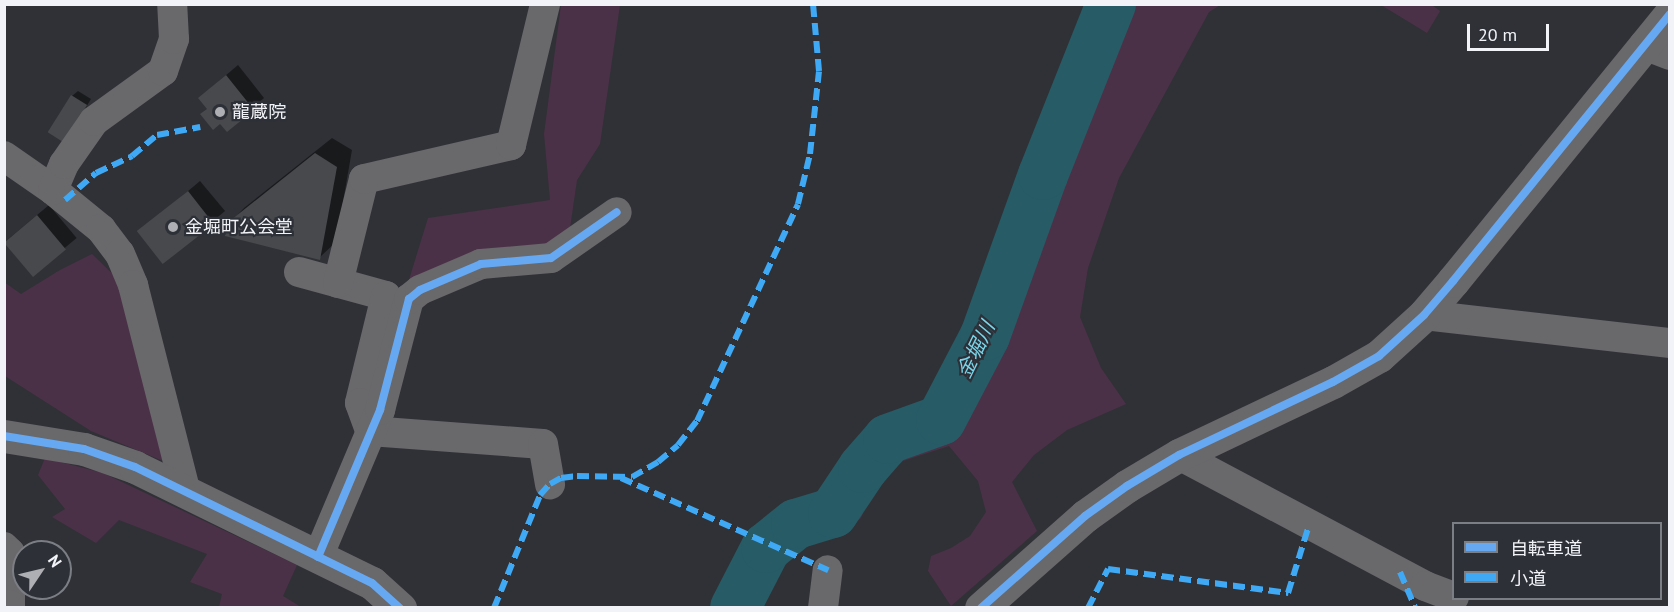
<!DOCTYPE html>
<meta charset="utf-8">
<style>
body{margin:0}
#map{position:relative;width:1674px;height:612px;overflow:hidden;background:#303136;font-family:"PT Sans","Noto Sans JP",sans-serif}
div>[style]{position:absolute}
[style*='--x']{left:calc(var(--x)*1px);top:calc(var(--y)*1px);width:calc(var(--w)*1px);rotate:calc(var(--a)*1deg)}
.green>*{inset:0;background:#4b3147}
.shadow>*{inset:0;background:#0007;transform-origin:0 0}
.river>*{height:50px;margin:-25px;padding:0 25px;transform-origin:25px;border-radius:25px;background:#275b66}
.building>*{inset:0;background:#47494d;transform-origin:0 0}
.minor>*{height:30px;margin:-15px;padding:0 15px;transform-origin:15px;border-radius:15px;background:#69686b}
.tertiary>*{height:33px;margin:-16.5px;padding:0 16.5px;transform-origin:16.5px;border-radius:16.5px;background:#69686b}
.quiet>*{height:6px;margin-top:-3px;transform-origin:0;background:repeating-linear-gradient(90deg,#3fa9f5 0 12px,transparent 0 18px)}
.cycleway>*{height:8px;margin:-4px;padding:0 4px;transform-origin:4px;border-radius:4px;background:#66a8f1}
.dots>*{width:16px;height:16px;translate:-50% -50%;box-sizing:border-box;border:3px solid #2e3038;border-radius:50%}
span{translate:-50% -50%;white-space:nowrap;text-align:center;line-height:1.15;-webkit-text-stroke:4.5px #2e3038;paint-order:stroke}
.poi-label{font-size:18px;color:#f1f3f8}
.left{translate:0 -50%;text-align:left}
.water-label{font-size:20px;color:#7ad6ea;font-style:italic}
.frame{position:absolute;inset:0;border:6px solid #f1f3f8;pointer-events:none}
.legend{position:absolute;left:1452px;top:522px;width:210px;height:78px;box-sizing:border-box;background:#2e3038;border:2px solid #7c7e85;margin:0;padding:8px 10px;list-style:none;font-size:18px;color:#f1f3f8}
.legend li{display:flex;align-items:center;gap:12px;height:30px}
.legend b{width:30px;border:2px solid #7c7e85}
.north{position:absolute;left:12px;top:540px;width:60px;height:60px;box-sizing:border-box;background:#2e3038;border:2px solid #7c7e85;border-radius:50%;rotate:55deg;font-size:16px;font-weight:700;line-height:24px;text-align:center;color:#f1f3f8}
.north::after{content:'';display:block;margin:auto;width:21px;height:27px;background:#adafb4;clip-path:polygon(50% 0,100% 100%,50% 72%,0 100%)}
.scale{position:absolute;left:1467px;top:24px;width:82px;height:27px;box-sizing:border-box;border:3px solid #f1f3f8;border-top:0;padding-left:8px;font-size:18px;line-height:21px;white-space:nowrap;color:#f1f3f8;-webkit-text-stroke:4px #2e3038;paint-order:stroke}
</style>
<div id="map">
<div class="green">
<div style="clip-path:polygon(561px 5px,620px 5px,600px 144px,577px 180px,570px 228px,546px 249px,408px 283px,428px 218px,550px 200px,544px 134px)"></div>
<div style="clip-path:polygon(1122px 5px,1220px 5px,1209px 12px,1119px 178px,1088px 268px,1080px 317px,1101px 368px,1126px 404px,1067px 430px,1034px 455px,1012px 482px,1037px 531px,951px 606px,928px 571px,931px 556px,951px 548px,970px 536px,986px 512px,978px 481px,949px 446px,903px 461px,873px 489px,861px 518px,846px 531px,838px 525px,837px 518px,891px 444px,949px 422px,994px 337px,1049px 177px)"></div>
<div style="clip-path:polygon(1381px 5px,1432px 5px,1440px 11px,1427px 33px)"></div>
<div style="clip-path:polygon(92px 254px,129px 290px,168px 463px,91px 431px,5px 376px,4px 282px,21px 294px,60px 270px)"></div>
<div style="clip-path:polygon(45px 458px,103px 473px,297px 565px,283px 596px,301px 607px,219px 607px,222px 594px,190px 582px,207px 554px,119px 520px,96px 543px,52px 517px,65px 509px,38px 475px)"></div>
</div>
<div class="shadow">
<div style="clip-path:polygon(238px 65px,264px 98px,227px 130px,208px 108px,212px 87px)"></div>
<div style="clip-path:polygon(78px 91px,91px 99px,69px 135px,72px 96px)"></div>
<div style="clip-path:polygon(332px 138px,352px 150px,336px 242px,319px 258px,228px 225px,244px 208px)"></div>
<div style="left:200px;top:181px;width:39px;height:80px;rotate:50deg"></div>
<div style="left:49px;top:205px;width:43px;height:58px;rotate:50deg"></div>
</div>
<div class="river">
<div style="--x:735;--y:608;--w:68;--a:-62.7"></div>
<div style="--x:766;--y:548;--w:38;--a:-39"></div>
<div style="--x:796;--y:524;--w:39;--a:-17"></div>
<div style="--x:833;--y:513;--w:54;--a:-56.3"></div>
<div style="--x:863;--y:468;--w:38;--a:-49"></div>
<div style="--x:888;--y:439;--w:56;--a:-19.7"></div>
<div style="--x:941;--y:420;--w:95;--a:-62.4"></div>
<div style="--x:985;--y:336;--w:171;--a:-70.2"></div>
<div style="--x:1043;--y:175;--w:184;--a:-68.3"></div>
</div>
<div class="building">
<div style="clip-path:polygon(226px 75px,254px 110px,227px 132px,220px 124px,213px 130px,200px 114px,207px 109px,198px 98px)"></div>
<div style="left:71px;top:95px;width:19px;height:44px;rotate:32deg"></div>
<div style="clip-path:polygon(315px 153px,337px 167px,320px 260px,225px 236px,226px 224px)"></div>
<div style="left:188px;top:191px;width:42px;height:65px;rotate:52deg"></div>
<div style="left:37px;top:215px;width:45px;height:43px;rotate:50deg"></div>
</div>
<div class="minor">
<div style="--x:1644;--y:45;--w:28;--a:21"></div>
<div style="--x:4;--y:156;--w:60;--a:34.8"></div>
<div style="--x:53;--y:190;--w:62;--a:39.1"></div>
<div style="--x:101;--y:229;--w:31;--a:53"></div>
<div style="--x:120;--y:254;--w:34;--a:67"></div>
<div style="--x:133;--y:285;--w:215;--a:75.7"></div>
<div style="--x:53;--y:190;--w:28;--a:-67"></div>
<div style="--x:64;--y:164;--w:52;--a:-55.1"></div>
<div style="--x:94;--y:121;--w:85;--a:-35.9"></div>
<div style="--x:163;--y:71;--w:34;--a:-71"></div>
<div style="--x:174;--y:39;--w:35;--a:-93"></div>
<div style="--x:299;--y:272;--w:90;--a:15.4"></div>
<div style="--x:386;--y:296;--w:110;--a:103.7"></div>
<div style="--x:360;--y:403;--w:30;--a:70"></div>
<div style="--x:370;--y:431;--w:173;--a:4.3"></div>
<div style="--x:543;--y:444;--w:41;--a:80.1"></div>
<div style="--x:338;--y:283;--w:107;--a:-76"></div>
<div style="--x:364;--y:179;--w:151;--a:-13"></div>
<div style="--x:511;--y:145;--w:145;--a:-76.4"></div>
<div style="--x:1424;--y:315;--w:248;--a:6.5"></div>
<div style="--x:1179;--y:455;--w:279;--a:28"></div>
<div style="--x:1425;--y:586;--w:31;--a:21"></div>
<div style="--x:4;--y:547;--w:8;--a:45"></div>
<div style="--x:10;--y:553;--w:52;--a:90"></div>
<div style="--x:10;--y:605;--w:4;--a:124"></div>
<div style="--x:318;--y:557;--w:160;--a:-67.1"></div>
<div style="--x:380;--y:410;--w:115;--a:-75.4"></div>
<div style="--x:409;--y:299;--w:14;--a:-39"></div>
<div style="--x:420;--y:290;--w:66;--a:-23.1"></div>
<div style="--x:481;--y:264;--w:70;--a:-4.9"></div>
<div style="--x:551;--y:258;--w:80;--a:-34.9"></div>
<div style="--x:823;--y:608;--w:38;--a:-83"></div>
</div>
<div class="tertiary">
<div style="--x:4;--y:436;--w:81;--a:9.2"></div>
<div style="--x:84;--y:449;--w:54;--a:19.4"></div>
<div style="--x:135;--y:467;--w:264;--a:26.1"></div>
<div style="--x:372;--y:583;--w:38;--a:42"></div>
<div style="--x:981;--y:608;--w:139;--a:-41.5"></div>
<div style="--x:1085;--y:516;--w:52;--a:-35.5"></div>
<div style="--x:1127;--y:486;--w:61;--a:-30.8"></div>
<div style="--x:1179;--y:455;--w:170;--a:-25.4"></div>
<div style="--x:1333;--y:382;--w:53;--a:-29.5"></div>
<div style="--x:1379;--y:356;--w:61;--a:-42.3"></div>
<div style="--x:1424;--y:315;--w:45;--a:-49.5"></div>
<div style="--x:1453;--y:281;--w:344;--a:-50.9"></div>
</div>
<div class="quiet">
<div style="--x:65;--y:200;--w:41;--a:-41.1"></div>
<div style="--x:96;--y:173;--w:40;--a:-25"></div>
<div style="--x:132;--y:156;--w:33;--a:-40"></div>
<div style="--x:157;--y:135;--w:44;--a:-10.5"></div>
<div style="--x:621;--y:478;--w:227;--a:24"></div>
<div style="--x:1400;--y:572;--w:39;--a:67"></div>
<div style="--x:494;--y:608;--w:122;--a:-67.8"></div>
<div style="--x:540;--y:495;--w:15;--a:-48"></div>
<div style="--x:550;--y:484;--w:13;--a:-29"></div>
<div style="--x:561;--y:478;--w:16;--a:-7"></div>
<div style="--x:577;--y:476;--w:55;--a:1"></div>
<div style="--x:632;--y:477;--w:30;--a:-30"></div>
<div style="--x:658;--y:462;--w:26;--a:-40"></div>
<div style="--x:678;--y:445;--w:31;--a:-52"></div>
<div style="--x:697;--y:421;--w:239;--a:-65"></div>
<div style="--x:798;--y:204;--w:51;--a:-76.5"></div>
<div style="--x:810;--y:154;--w:83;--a:-83.8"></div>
<div style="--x:819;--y:71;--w:67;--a:-95.1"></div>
<div style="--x:1088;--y:608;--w:44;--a:-62.9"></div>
<div style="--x:1108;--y:569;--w:182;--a:7.6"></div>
<div style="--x:1288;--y:593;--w:71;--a:-72.8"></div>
</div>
<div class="cycleway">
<div style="--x:4;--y:436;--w:81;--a:9.2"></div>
<div style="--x:84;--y:449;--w:54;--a:19.4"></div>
<div style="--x:135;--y:467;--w:264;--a:26.1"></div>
<div style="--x:372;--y:583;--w:38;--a:42"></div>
<div style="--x:318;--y:557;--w:160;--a:-67.1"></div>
<div style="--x:380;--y:410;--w:115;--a:-75.4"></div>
<div style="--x:409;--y:299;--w:14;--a:-39"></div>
<div style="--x:420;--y:290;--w:66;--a:-23.1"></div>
<div style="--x:481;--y:264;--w:70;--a:-4.9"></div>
<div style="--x:551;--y:258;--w:80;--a:-34.9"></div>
<div style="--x:981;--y:608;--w:139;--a:-41.5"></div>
<div style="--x:1085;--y:516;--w:52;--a:-35.5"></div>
<div style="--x:1127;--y:486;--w:61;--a:-30.8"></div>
<div style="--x:1179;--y:455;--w:170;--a:-25.4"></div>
<div style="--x:1333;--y:382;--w:53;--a:-29.5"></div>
<div style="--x:1379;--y:356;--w:61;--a:-42.3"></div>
<div style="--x:1424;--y:315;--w:45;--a:-49.5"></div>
<div style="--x:1453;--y:281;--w:344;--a:-50.9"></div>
</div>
<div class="dots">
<div style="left:220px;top:112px;background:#adafb4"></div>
<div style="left:173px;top:227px;background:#adafb4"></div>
</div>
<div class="poi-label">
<span class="left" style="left:232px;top:112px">龍蔵院</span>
<span class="left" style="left:185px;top:227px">金堀町公会堂</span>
</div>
<div class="water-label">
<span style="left:976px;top:350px;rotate:-64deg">金堀川</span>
</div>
<div class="frame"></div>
<ul class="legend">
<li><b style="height:8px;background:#66a8f1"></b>自転車道</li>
<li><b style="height:8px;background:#3fa9f5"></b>小道</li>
</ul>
<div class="north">N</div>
<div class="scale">20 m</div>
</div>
